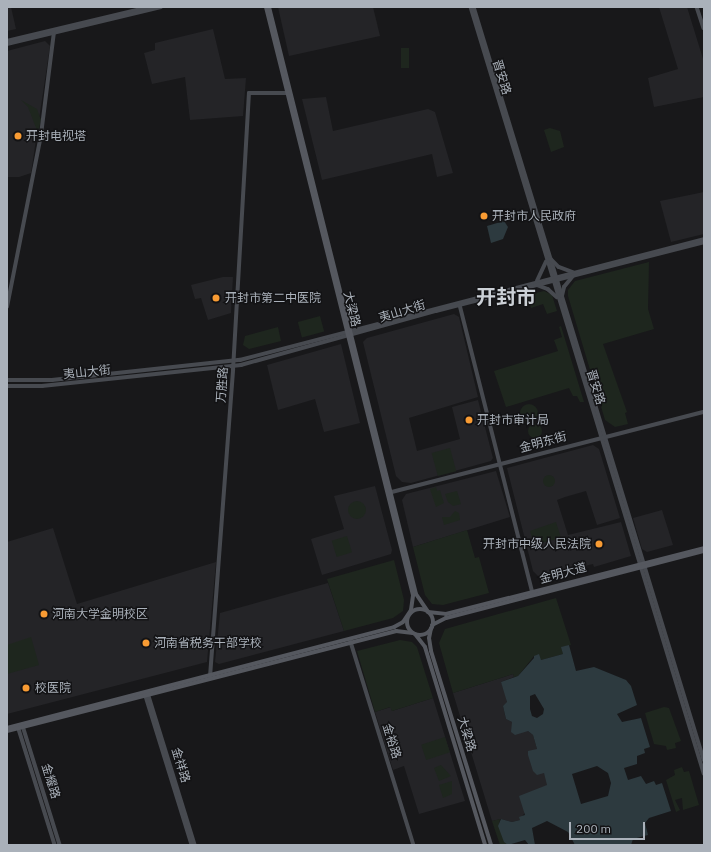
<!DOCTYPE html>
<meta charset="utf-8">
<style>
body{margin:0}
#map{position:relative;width:711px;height:852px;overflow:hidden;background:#18181a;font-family:"IBM Plex Sans","Noto Sans SC",sans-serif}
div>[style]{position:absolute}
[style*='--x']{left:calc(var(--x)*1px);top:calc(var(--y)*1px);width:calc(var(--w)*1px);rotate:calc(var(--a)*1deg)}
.built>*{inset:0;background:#242427}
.green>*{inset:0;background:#1e261e;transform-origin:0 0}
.round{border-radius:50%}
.water>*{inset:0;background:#2d3a3f}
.secondary>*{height:3.5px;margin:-1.75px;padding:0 1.75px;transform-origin:1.75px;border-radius:1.75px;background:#474a50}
.primary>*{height:4px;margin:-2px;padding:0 2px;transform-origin:2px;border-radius:2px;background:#55585f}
.primary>.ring{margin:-2px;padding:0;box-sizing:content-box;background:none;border:4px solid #55585f;border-radius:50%}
.dots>*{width:11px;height:11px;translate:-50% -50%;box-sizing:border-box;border:2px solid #131315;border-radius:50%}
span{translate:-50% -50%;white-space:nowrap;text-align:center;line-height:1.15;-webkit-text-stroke:3px #131315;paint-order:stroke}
.street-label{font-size:12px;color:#aab1ba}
.poi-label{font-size:12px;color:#aab1ba}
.left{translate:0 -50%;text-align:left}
.right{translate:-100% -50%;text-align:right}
.town-label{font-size:20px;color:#cbd0d6;font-weight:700}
.frame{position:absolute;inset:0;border:8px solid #aab1ba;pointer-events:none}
.scale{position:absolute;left:569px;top:822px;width:76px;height:18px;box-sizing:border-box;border:2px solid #aab1ba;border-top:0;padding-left:5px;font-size:12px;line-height:14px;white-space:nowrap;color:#aab1ba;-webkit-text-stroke:3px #131315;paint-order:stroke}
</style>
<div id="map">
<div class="built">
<div style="clip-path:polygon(7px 7px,11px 7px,16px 29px,7px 31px)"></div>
<div style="clip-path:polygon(278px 7px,373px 7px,380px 36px,289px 56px)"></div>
<div style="clip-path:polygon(659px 7px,687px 7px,704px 62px,704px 97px,654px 107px,648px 78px,678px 69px)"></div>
<div style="clip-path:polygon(213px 29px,225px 79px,246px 78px,243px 116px,190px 120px,185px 77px,152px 84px,144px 53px,155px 50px,155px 43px)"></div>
<div style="clip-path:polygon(45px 41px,50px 46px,31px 173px,19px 177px,7px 177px,7px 51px)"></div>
<div style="clip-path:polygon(326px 97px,333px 131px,428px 109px,435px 112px,453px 173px,437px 177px,432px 154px,322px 180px,302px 99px)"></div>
<div style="clip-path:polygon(704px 192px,704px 234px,671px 242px,660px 201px)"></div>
<div style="clip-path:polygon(223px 277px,233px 277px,231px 313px,208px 320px,201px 298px,195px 299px,191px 285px)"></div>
<div style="clip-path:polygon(454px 314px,459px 317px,478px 397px,409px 418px,417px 451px,460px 439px,452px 407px,478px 400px,493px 458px,491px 461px,411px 483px,402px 482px,396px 476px,363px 342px,367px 338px)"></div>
<div style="clip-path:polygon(341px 344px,360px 423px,324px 432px,315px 399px,278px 410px,267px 365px)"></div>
<div style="clip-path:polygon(593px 445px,599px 449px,620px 518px,597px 525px,586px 491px,565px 497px,557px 500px,568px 535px,621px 522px,631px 556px,594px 567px,593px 564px,539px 577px,533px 571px,507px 468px)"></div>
<div style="clip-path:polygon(496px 471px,510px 517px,413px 547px,402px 500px,406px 494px)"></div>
<div style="clip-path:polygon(375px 486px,392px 550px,391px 554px,322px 575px,311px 539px,344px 529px,334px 496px)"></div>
<div style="clip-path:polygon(662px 510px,673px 545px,647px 552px,642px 549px,633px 518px)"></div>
<div style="clip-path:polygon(53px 528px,77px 604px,216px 562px,207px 662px,7px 714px,7px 542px)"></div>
<div style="clip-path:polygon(328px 583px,344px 631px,219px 664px,215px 662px,220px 613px)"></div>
<div style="clip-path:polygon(513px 674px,514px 677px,501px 682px,506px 694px,507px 703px,503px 706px,506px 719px,512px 722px,513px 728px,528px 731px,533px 735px,537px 749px,535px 770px,544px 772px,548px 785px,539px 790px,520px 820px,512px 822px,501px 819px,492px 821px,453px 693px)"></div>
<div style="clip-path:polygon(433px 698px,465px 801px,419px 814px,404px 766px,393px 770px,375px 712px,391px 707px,392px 711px)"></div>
</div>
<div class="green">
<div style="left:401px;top:48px;width:8px;height:20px"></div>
<div style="clip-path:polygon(21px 100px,37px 109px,41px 120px,38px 133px,28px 107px)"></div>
<div style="clip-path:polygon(550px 128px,560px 131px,564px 147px,551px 152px,544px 130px)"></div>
<div style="clip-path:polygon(649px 262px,648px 309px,654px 329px,603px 344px,627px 412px,625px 413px,628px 424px,615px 427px,605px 420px,568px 296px,568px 290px,575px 281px)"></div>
<div style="clip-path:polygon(544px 291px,552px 295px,557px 311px,547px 314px,543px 304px,531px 308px,527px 295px)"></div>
<div style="left:320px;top:316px;width:16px;height:23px;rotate:75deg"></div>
<div style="clip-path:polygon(561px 326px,584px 402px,580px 402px,577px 396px,573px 396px,569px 388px,506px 407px,494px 371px,558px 351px,554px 340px,562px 337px,559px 327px)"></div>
<div style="clip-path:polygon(278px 327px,281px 341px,249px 349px,243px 345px,245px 336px)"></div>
<div class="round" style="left:520px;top:404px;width:18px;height:18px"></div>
<div class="round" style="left:528px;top:424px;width:14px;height:14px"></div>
<div style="left:450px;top:448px;width:24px;height:19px;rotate:75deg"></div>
<div class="round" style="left:543px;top:475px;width:12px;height:12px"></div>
<div style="clip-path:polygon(436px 487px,437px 491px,440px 490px,444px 503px,436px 507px,430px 489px)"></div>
<div style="clip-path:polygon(457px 491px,461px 504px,453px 506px,448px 502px,445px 494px)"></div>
<div class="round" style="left:348px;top:501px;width:18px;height:18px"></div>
<div style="clip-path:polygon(455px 511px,459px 513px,460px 520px,444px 525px,442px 517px,450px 517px)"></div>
<div style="clip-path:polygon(556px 522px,561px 538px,534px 545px,530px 531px)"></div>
<div style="clip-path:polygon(467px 530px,475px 558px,479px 557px,489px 593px,443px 605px,432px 604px,425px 595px,413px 547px)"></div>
<div style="left:347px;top:536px;width:17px;height:16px;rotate:73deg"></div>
<div style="clip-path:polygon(394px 560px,404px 600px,403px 611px,393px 618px,344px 631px,327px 579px)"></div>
<div style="clip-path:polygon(556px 598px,571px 645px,562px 647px,563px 654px,541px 660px,534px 656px,518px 676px,514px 677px,513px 674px,453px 693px,439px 643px,445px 629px)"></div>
<div style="clip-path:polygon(31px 637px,39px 665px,7px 674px,7px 645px)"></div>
<div style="clip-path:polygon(400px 640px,412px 642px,417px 647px,433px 698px,392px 711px,390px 707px,375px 712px,357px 651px)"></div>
<div style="clip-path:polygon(664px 707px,669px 708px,681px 741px,675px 743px,676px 748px,667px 750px,666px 746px,654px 744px,645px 713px)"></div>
<div style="left:445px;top:737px;width:16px;height:25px;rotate:72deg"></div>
<div style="clip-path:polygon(441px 765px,451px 776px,439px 781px,434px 768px)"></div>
<div style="clip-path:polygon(682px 767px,684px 772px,689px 771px,699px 805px,683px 810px,682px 798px,675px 800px,680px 810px,676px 812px,666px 780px,675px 775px,674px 770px)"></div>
<div style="clip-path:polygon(452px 781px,452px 794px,443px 798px,439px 785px)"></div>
<div style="clip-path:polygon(500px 819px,499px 824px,508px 845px,500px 845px,492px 821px)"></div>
</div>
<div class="water">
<div style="clip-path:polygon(504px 221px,508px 227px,503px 239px,491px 243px,487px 226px)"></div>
<div style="clip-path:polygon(evenodd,569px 645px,576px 671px,594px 667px,626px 680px,631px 686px,637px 705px,617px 714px,622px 722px,641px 718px,650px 747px,644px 749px,645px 753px,637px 756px,637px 764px,624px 768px,628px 780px,641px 776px,646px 784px,654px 781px,656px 785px,662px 783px,671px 811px,649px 818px,645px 823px,648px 835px,633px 839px,631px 845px,575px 845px,568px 832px,547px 821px,532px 828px,535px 845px,529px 845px,525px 840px,508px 845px,504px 842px,498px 826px,501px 819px,512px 822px,520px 820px,519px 817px,525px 815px,519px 796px,547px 785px,544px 773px,537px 775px,533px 771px,528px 755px,528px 751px,537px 749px,533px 735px,528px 731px,515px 735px,511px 732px,512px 722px,506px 719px,503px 706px,507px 702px,501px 682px,518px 676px,534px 658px,534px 656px,539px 654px,541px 660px,563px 654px,561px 647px,569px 645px,535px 694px,544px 709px,543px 714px,537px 718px,532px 716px,530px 709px,530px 696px,535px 694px,569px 645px,597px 766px,608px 773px,611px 783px,608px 796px,581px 804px,572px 774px,597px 766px)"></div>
</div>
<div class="secondary">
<div style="--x:471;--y:7;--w:801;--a:73.08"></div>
<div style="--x:474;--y:7;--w:787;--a:73.01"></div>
<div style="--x:697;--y:7;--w:22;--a:72"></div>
<div style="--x:7;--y:41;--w:147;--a:-13.4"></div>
<div style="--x:7;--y:44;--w:158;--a:-13.5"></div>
<div style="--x:551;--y:259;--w:11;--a:45"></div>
<div style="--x:559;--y:267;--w:15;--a:20"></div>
<div style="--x:537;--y:281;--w:21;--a:-65"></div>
<div style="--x:537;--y:285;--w:12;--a:20"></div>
<div style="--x:548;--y:289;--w:12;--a:42"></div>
<div style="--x:562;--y:296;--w:9;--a:-77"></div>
<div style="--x:564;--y:287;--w:14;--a:-51"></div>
<div style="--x:460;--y:305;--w:298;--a:75.8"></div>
<div style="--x:7;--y:307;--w:175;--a:-78.8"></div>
<div style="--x:41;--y:135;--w:104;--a:-82.8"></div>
<div style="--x:7;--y:380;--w:45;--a:0"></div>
<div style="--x:52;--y:380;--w:189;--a:-6.1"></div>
<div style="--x:240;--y:360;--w:480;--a:-14.6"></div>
<div style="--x:7;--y:386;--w:35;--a:0"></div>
<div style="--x:42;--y:386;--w:200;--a:-6"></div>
<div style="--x:241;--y:365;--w:202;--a:-15.5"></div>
<div style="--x:436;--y:311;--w:277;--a:-14.4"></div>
<div style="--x:388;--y:493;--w:326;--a:-14.4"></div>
<div style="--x:351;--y:642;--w:213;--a:72.8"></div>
<div style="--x:210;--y:677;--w:308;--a:-85.7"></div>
<div style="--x:233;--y:370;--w:277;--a:-86.7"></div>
<div style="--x:249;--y:93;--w:39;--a:0"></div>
<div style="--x:145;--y:693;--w:159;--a:72.8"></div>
<div style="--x:148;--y:693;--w:159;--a:72.8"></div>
<div style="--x:18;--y:726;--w:125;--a:72.7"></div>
<div style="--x:23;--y:726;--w:125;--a:72.7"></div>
</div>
<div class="primary">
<div style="--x:269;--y:7;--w:605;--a:75.94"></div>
<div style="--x:416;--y:594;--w:22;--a:56"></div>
<div style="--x:428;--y:612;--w:18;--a:6"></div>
<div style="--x:446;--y:614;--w:266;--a:-14.3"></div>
<div class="ring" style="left:407px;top:609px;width:22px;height:22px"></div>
<div style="--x:432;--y:625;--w:16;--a:-27"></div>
<div style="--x:446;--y:618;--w:267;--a:-14.6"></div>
<div style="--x:431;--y:628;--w:10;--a:101"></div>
<div style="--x:429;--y:638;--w:13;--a:81"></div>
<div style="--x:431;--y:651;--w:203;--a:72.8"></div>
<div style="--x:415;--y:634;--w:16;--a:52"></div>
<div style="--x:425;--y:647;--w:207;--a:73.1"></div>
<div style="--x:7;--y:728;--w:400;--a:-14.6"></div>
<div style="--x:394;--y:627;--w:10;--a:-29"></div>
<div style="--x:403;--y:622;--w:14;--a:-56"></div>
<div style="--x:411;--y:610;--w:15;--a:-82"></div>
<div style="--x:413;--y:595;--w:606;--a:-104.04"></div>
<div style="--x:7;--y:731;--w:402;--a:-14.4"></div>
<div style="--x:396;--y:631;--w:17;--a:7"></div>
</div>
<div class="dots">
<div style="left:18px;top:136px;background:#f89b33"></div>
<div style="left:484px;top:216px;background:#f89b33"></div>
<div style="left:216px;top:298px;background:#f89b33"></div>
<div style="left:469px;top:420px;background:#f89b33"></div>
<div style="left:599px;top:544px;background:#f89b33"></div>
<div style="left:44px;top:614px;background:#f89b33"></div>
<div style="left:146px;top:643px;background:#f89b33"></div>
<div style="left:26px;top:688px;background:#f89b33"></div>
</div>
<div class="street-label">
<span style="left:502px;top:77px;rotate:73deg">晋安路</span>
<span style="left:352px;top:309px;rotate:76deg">大梁路</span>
<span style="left:402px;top:311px;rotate:-17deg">夷山大街</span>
<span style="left:87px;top:372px;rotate:-6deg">夷山大街</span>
<span style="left:222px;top:385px;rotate:-86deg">万胜路</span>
<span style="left:596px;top:387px;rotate:73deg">晋安路</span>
<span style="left:543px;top:442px;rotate:-15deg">金明东街</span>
<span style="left:563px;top:573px;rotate:-15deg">金明大道</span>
<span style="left:467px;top:734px;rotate:73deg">大梁路</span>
<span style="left:392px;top:741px;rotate:73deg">金裕路</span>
<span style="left:181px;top:765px;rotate:73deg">金祥路</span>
<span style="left:51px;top:781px;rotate:73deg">金耀路</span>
</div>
<div class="poi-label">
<span class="left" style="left:26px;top:136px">开封电视塔</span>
<span class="left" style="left:492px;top:216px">开封市人民政府</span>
<span class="left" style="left:225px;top:298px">开封市第二中医院</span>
<span class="left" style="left:477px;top:420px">开封市审计局</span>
<span class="right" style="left:591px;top:544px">开封市中级人民法院</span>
<span class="left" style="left:52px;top:614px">河南大学金明校区</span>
<span class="left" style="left:154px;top:643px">河南省税务干部学校</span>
<span class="left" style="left:35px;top:688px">校医院</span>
</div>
<div class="town-label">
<span style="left:506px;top:296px">开封市</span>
</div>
<div class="frame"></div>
<div class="scale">200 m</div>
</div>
